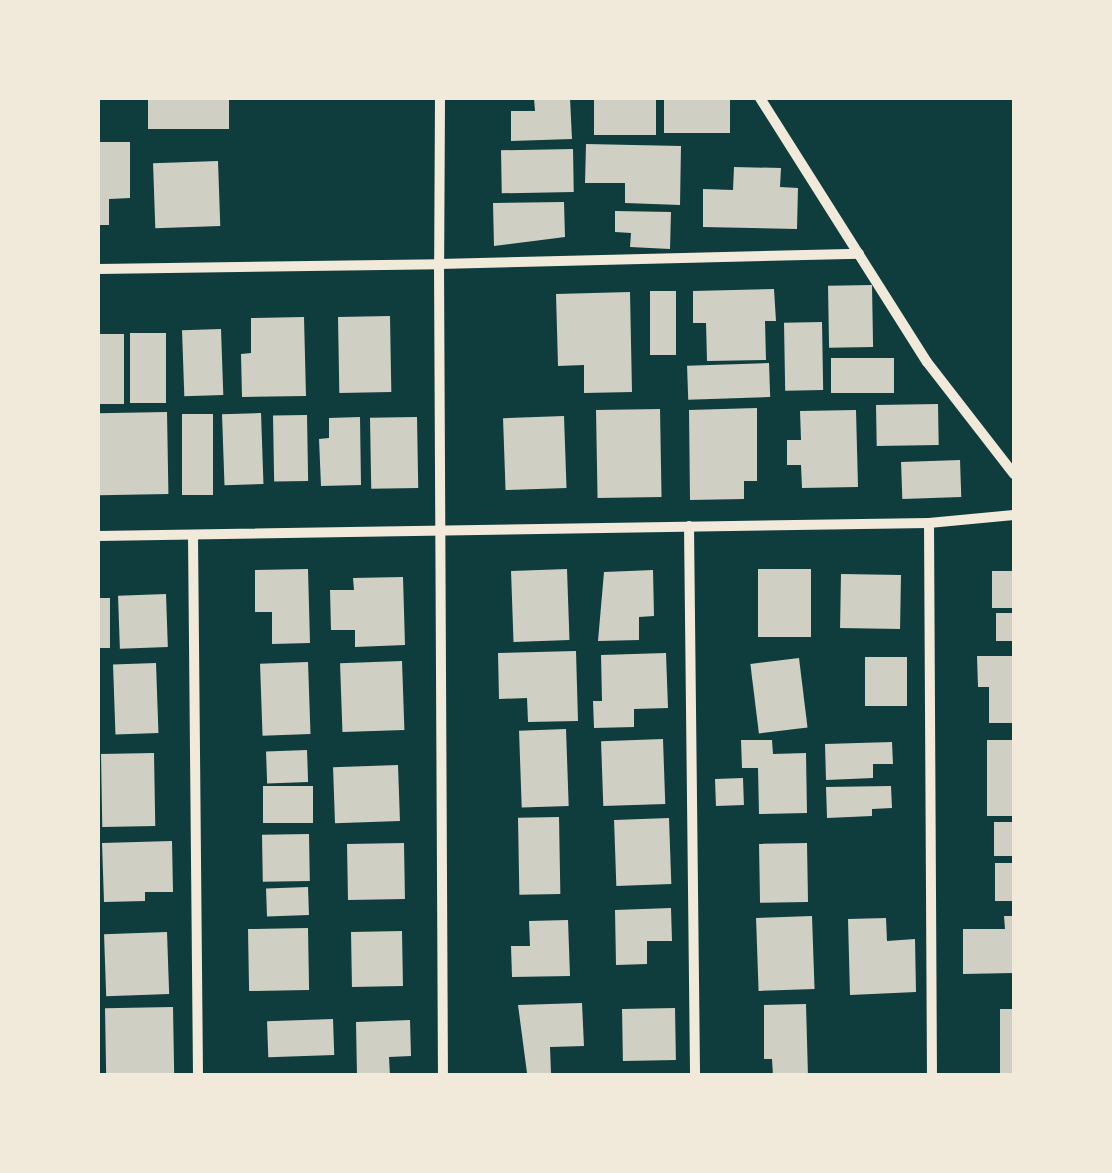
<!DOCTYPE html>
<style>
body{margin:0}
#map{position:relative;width:1112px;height:1173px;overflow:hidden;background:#0f3d3e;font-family:Montserrat,sans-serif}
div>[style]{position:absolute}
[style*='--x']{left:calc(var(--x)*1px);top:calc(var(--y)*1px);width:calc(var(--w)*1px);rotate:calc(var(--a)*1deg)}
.building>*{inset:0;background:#cfcfc3;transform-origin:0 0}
.minor>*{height:10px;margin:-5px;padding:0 5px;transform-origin:5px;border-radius:5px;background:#f1e9da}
span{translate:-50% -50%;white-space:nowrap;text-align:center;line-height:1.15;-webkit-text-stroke:9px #f1e9da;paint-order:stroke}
.frame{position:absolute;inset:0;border:100px solid #f1e9da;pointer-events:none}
</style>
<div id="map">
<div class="building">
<div style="left:148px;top:98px;width:81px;height:31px"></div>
<div style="clip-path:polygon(534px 98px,570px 98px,572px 139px,511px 141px,511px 111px,535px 111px)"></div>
<div style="left:594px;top:98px;width:62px;height:37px"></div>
<div style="left:664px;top:98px;width:66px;height:35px"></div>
<div style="clip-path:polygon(98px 142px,130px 142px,130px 198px,109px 199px,109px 225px,98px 225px)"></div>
<div style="clip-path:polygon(586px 144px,681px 146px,680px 205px,625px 203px,625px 183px,585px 183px)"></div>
<div style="left:573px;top:149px;width:43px;height:72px;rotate:89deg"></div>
<div style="left:218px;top:161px;width:65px;height:65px;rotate:88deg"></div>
<div style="clip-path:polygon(734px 167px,781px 168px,780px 187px,798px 188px,797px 229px,703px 227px,703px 189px,733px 190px)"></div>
<div style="clip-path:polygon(564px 202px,565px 237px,494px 246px,493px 203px)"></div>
<div style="clip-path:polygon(615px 211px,671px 212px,670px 249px,630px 247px,631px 233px,615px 232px)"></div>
<div style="left:872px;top:285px;width:62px;height:44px;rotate:89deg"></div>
<div style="clip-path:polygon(774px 289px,776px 321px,765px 321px,766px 360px,707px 361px,706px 323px,693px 323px,693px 291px)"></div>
<div style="left:650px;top:291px;width:26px;height:64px"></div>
<div style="clip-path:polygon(630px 292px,632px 392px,584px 393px,584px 365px,558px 366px,556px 294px)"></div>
<div style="left:390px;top:316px;width:76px;height:52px;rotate:89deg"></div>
<div style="clip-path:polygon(304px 317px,306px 396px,242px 397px,241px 354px,251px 353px,251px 318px)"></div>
<div style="left:822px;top:322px;width:68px;height:38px;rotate:89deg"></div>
<div style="left:221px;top:329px;width:66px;height:39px;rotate:88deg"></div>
<div style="left:130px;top:333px;width:36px;height:70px"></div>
<div style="left:98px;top:334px;width:26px;height:70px"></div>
<div style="left:894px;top:358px;width:35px;height:63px;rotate:90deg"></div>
<div style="left:769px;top:363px;width:34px;height:82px;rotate:88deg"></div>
<div style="left:938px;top:404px;width:41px;height:62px;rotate:89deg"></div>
<div style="clip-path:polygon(757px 408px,757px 481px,744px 481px,744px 499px,690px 500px,689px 410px)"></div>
<div style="left:660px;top:409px;width:88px;height:64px;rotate:89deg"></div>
<div style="clip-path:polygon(856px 410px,858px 487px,802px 488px,801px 465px,787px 465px,787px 440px,801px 440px,800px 411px)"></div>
<div style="left:167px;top:412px;width:82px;height:69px;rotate:89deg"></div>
<div style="left:261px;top:413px;width:71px;height:39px;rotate:88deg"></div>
<div style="left:182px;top:414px;width:31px;height:81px"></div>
<div style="left:307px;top:415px;width:66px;height:34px;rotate:89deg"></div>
<div style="left:564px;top:416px;width:72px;height:61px;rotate:88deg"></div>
<div style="clip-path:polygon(360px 417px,361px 485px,321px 486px,319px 439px,329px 438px,329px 418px)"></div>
<div style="left:417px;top:417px;width:71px;height:47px;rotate:89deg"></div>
<div style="left:960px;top:460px;width:37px;height:59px;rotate:88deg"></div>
<div style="clip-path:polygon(308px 569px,310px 643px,272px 644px,272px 612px,255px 612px,255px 570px)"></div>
<div style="left:567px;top:569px;width:71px;height:56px;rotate:88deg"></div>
<div style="left:758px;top:569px;width:53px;height:68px"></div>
<div style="clip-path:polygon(653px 570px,654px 616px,639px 617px,639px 640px,598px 641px,604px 572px)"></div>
<div style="left:992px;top:571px;width:22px;height:37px"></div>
<div style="left:841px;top:574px;width:60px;height:54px;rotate:1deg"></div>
<div style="clip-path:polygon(403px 577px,405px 645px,355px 647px,355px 630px,331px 630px,330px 590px,354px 590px,353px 578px)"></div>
<div style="left:166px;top:594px;width:53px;height:48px;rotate:88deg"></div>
<div style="left:98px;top:598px;width:12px;height:50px"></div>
<div style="left:996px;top:613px;width:18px;height:28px"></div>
<div style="clip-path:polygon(576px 651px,578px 721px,528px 722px,527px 698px,499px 699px,498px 653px)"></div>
<div style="clip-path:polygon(666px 653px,668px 708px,634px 709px,634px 727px,594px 728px,593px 701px,602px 701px,601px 655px)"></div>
<div style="clip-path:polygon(977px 656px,1014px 656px,1014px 723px,989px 723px,989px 687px,978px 687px)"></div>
<div style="left:865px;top:657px;width:42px;height:49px"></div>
<div style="left:799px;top:658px;width:70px;height:49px;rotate:83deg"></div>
<div style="left:402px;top:661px;width:69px;height:62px;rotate:88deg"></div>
<div style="left:308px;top:662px;width:72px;height:48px;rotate:88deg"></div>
<div style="left:156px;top:663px;width:70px;height:43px;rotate:88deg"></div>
<div style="left:566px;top:729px;width:77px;height:47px;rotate:88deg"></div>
<div style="left:663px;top:739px;width:65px;height:62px;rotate:88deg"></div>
<div style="clip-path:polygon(741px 740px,772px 740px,773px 754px,806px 753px,807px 813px,759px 814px,758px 768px,742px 768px)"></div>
<div style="left:987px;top:740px;width:27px;height:76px"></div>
<div style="clip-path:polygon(892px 742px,893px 764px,873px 764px,873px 778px,826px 780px,825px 744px)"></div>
<div style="left:307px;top:750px;width:32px;height:41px;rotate:88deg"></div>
<div style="left:154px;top:753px;width:73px;height:53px;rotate:89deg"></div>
<div style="left:398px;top:765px;width:56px;height:65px;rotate:88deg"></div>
<div style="left:743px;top:778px;width:27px;height:28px;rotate:88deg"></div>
<div style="left:313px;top:786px;width:37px;height:50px;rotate:90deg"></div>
<div style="clip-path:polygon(891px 786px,892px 808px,872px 809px,872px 816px,827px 818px,826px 787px)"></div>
<div style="left:559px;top:817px;width:77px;height:41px;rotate:89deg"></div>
<div style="left:669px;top:818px;width:66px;height:55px;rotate:88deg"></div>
<div style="left:1014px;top:822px;width:34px;height:20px;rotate:90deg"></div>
<div style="left:309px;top:834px;width:47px;height:47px;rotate:89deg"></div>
<div style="clip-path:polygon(172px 841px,173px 892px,145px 892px,145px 901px,104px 902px,102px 843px)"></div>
<div style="left:404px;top:843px;width:56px;height:57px;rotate:89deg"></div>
<div style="left:807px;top:843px;width:59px;height:48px;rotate:89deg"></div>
<div style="left:995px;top:863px;width:19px;height:38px"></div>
<div style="left:308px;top:887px;width:28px;height:42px;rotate:88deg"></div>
<div style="clip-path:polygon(671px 908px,672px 941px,647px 941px,647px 964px,616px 965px,615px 910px)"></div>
<div style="left:812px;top:916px;width:73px;height:56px;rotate:88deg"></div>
<div style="clip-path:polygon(1004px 916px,1014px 916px,1014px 973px,963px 974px,963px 929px,1005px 929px)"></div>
<div style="clip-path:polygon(886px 918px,887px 941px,915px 939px,916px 992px,850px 995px,848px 919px)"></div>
<div style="clip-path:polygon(568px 920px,570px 976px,512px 977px,511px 946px,530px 946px,529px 921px)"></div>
<div style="left:308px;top:928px;width:62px;height:60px;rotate:89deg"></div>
<div style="left:402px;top:931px;width:55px;height:51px;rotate:89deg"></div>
<div style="left:167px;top:932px;width:62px;height:63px;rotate:88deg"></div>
<div style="clip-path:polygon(582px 1003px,584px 1046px,550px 1047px,551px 1073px,527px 1073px,518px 1005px)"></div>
<div style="clip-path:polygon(806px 1004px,808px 1076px,773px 1076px,772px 1059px,764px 1059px,764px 1005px)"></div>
<div style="left:173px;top:1007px;width:69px;height:68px;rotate:89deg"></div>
<div style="left:675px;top:1008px;width:52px;height:53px;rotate:89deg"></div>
<div style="left:1000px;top:1009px;width:14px;height:67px"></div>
<div style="left:333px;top:1019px;width:36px;height:66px;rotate:88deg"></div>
<div style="clip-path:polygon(410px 1020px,411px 1056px,389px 1057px,390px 1076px,357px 1076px,356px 1022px)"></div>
</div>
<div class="minor">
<div style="--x:440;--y:98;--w:166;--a:90.3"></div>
<div style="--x:439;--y:264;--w:420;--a:-1.4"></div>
<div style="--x:760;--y:98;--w:312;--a:57.7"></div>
<div style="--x:927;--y:362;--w:142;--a:52.2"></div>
<div style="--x:98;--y:269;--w:341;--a:-0.8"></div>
<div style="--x:439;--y:264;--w:812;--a:89.72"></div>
<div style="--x:929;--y:523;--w:553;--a:89.69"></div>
<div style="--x:689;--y:526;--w:550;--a:89.37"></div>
<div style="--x:193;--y:535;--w:541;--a:89.47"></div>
<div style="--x:98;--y:536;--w:831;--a:-0.9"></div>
<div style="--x:929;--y:523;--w:85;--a:-5.4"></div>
</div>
<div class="frame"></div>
</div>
